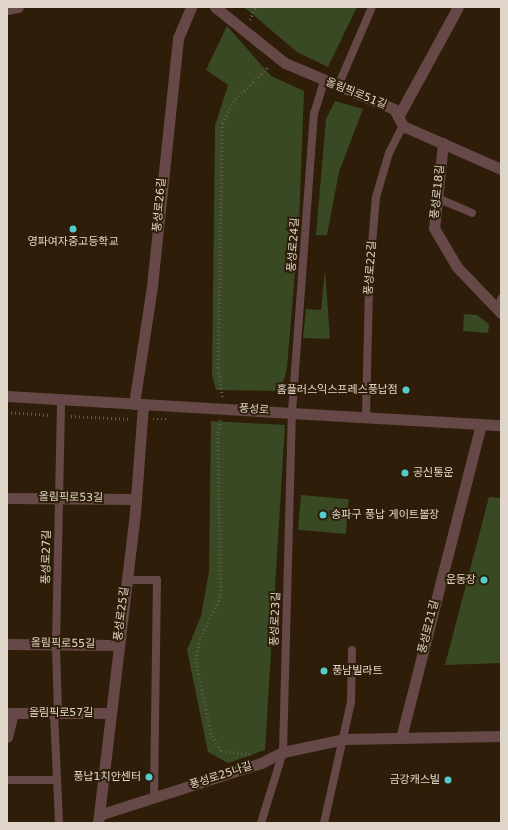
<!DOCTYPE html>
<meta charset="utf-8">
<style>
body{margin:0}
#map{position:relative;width:508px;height:830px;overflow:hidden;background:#2e1e09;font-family:"DejaVu Sans","Noto Sans KR",sans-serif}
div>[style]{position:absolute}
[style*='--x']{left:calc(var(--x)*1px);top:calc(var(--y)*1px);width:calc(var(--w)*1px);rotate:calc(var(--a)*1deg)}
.green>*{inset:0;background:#394924;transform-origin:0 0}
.path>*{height:2.5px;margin-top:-1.25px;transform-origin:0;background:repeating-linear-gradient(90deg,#665846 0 1px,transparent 0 4px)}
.service>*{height:8px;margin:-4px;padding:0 4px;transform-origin:4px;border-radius:4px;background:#674848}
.minor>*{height:11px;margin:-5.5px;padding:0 5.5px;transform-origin:5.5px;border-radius:5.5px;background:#674848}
.tertiary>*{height:11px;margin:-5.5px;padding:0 5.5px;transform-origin:5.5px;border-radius:5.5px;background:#674848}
.dots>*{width:11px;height:11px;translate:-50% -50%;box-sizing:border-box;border:2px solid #2e1e09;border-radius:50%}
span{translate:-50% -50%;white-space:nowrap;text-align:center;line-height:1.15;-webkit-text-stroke:4px #2e1e09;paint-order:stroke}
.street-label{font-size:11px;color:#e0d5c9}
.poi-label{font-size:11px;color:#e0d5c9}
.right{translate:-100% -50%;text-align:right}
.left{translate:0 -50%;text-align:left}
.frame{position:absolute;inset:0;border:8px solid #e0d5c9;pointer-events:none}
</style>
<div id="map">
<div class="green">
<div style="clip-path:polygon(357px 7px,328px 67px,297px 52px,245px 8px)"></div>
<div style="clip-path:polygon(227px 26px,271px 76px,304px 91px,299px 223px,287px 368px,281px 391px,216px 390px,212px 375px,215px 126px,228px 85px,206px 70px)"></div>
<div style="clip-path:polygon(335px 101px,363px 109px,339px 172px,327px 235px,316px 235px,326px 119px)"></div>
<div style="clip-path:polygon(325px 270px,330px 339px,303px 338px,306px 309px,321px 310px)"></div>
<div style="clip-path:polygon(464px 314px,477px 315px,489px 324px,488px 333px,463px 331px)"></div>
<div style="clip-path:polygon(211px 421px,285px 425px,265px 750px,228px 763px,208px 752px,187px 650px,201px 616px,209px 572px)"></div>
<div style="left:301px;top:495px;width:48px;height:35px;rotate:5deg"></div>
<div style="clip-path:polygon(489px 497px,501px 498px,501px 663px,445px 665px)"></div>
</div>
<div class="path">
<div style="--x:250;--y:20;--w:14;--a:-69"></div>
<div style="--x:222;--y:397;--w:29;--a:-98"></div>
<div style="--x:218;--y:368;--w:245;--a:-89.1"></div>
<div style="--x:222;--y:123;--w:27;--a:-62"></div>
<div style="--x:235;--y:99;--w:47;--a:-44.1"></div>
<div style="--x:7;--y:412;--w:43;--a:4"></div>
<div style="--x:71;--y:416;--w:59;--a:2.9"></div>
<div style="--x:153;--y:419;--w:15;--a:0"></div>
<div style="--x:221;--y:420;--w:14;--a:102"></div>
<div style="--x:218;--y:434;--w:163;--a:88.9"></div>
<div style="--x:221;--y:597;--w:47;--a:116.6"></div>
<div style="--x:200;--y:639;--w:23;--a:100"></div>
<div style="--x:196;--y:662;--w:76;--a:77.8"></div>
<div style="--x:212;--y:736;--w:17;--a:59"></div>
<div style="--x:221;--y:751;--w:30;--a:6"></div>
</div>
<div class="service">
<div style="--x:338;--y:86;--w:86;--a:-66.7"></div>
<div style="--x:437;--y:198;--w:38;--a:23"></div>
<div style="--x:497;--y:310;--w:12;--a:-70"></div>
<div style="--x:366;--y:417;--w:137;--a:-88.7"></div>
<div style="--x:369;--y:280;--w:83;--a:-85.2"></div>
<div style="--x:376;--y:197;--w:46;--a:-73.5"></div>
<div style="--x:389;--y:153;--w:30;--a:-63"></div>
<div style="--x:127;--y:580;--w:30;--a:0"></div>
<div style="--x:157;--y:580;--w:219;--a:90.8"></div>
<div style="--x:54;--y:713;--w:110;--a:87.4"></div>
<div style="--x:58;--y:713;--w:69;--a:-91.7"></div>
<div style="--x:56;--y:644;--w:243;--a:-88.8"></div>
<div style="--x:7;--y:780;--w:50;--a:0"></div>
<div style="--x:261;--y:823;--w:74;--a:-72.8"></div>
<div style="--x:283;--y:752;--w:340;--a:-88.5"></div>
<div style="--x:292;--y:412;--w:299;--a:-85.8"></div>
<div style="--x:314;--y:114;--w:34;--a:-73"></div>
<div style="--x:324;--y:823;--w:124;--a:-77.4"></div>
<div style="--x:351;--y:702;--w:52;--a:-88.9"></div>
</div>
<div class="minor">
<div style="--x:215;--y:7;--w:90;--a:38.7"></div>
<div style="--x:285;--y:63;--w:118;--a:22.9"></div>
<div style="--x:394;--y:109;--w:19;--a:62"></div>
<div style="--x:403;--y:126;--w:107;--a:23.7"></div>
<div style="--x:7;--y:9;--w:11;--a:-10"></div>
<div style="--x:398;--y:117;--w:125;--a:-61.4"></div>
<div style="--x:443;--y:143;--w:85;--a:96"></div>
<div style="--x:434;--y:228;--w:45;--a:59.5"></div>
<div style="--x:457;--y:267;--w:64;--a:46.3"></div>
<div style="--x:134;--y:404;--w:119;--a:-81.3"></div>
<div style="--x:152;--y:286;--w:249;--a:-84"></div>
<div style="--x:178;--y:38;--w:34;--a:-67"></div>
<div style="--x:7;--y:498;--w:129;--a:0.4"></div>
<div style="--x:7;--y:644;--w:111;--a:0.5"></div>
<div style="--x:7;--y:713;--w:103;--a:0"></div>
<div style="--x:7;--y:737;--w:25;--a:-76"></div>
<div style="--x:401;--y:738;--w:324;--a:-75.7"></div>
<div style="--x:99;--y:815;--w:170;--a:-17.8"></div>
<div style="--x:261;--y:763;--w:25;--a:-27"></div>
<div style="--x:283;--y:752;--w:62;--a:-12"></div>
<div style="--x:344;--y:739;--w:157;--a:-1.1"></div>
<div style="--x:98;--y:823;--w:313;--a:-83.2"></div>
<div style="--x:135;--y:512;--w:107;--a:-85.7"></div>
</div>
<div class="tertiary">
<div style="--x:7;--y:396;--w:495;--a:3.4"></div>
</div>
<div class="dots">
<div style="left:73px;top:229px;background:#53cdcb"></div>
<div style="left:406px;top:390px;background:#53cdcb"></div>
<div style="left:405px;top:473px;background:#53cdcb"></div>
<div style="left:323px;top:515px;background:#53cdcb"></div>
<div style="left:484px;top:580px;background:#53cdcb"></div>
<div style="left:324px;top:671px;background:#53cdcb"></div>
<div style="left:149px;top:777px;background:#53cdcb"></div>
<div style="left:448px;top:780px;background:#53cdcb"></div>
</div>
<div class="street-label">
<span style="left:356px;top:94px;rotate:22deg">올림픽로51길</span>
<span style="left:438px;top:192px;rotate:-84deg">풍성로18길</span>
<span style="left:160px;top:205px;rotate:-85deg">풍성로26길</span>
<span style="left:294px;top:245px;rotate:-86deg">풍성로24길</span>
<span style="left:371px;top:268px;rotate:-86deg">풍성로22길</span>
<span style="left:254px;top:410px;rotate:4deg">풍성로</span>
<span style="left:71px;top:498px;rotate:1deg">올림픽로53길</span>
<span style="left:47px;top:557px;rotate:-89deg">풍성로27길</span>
<span style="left:122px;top:614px;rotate:-83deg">풍성로25길</span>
<span style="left:276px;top:619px;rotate:-88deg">풍성로23길</span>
<span style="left:429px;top:627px;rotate:-76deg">풍성로21길</span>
<span style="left:63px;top:644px;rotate:1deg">올림픽로55길</span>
<span style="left:61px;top:713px">올림픽로57길</span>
<span style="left:221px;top:776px;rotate:-18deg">풍성로25나길</span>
</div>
<div class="poi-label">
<span style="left:73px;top:242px">영파여자중고등학교</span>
<span class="right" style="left:398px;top:390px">홈플러스익스프레스풍납점</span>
<span class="left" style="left:413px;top:473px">공신통운</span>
<span class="left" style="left:331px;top:515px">송파구 풍납 게이트볼장</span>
<span class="right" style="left:476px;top:580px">운동장</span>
<span class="left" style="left:332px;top:671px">풍남빌라트</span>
<span class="right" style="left:141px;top:777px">풍납1치안센터</span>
<span class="right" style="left:440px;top:780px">금강캐스빌</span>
</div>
<div class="frame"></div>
</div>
